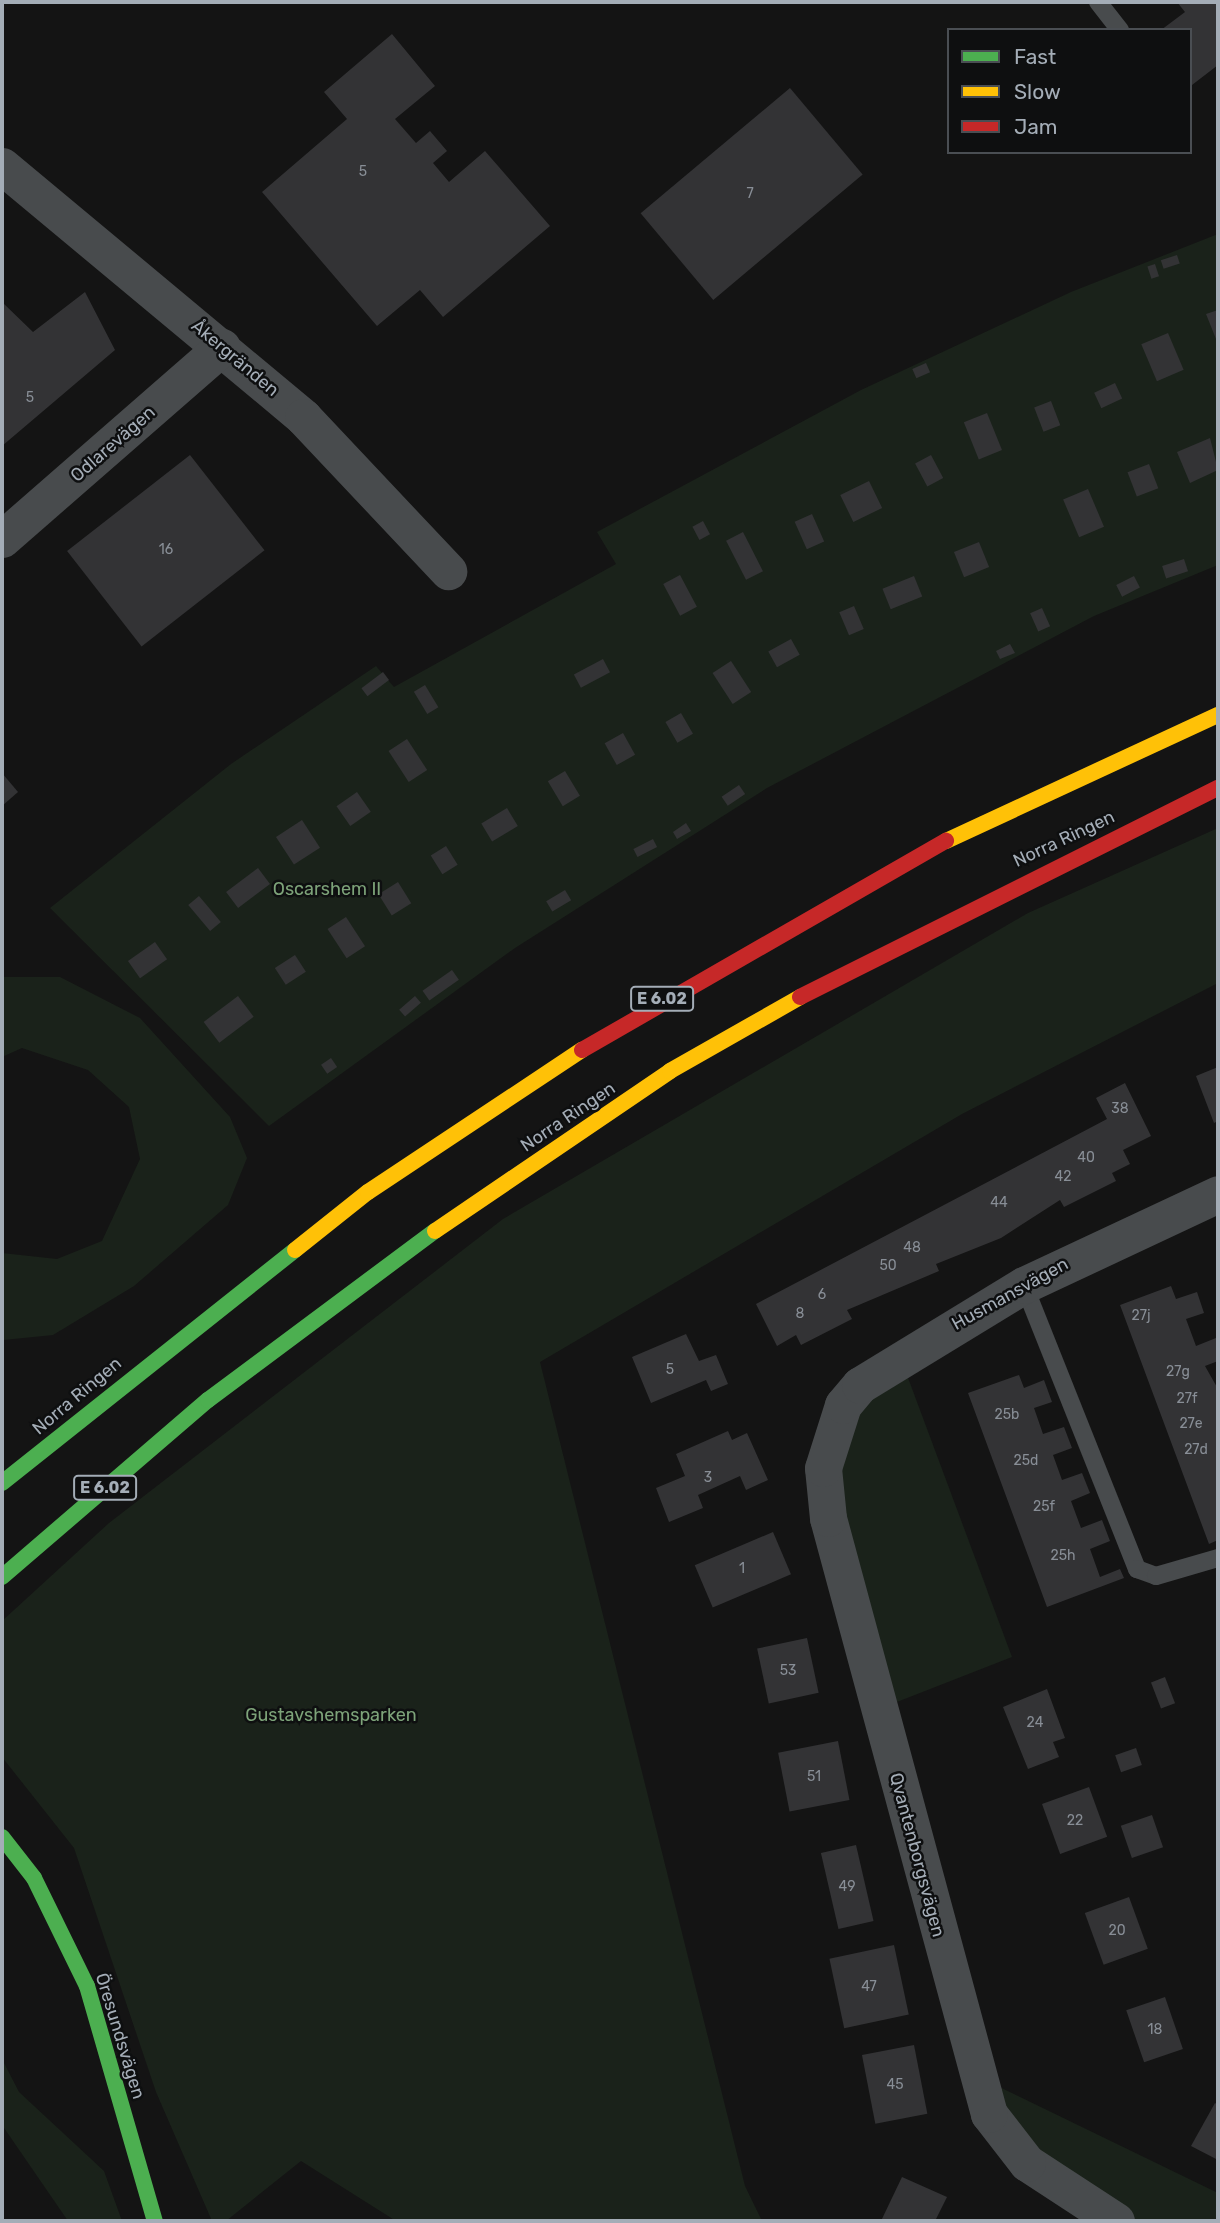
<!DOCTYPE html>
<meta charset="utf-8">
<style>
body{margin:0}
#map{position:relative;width:1220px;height:2223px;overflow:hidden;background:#141414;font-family:Rubik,sans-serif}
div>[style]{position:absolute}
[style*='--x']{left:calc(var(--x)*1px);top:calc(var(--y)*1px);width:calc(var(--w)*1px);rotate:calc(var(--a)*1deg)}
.green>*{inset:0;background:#1a221a}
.building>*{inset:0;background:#333335;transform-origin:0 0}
.lane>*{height:18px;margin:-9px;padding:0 9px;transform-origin:9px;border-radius:9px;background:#484b4d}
.street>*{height:37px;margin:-18.5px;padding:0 18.5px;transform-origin:18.5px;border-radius:18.5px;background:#484b4d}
.fast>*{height:16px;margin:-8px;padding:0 8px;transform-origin:8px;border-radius:8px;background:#4caf50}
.slow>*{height:16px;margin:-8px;padding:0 8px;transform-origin:8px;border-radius:8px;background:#ffc107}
.jam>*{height:16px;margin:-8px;padding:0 8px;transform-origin:8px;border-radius:8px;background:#c62828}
span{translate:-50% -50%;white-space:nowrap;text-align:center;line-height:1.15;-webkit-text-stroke:5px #0e0f10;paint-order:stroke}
.number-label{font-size:14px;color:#888e96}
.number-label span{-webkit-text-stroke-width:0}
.shield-label span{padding:2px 5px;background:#0e0f10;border:2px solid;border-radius:5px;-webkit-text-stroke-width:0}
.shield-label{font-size:16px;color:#a4adb7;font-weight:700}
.street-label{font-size:18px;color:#a4adb7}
.park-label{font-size:18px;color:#7da379}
.frame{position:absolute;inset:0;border:4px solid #a4adb7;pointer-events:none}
.legend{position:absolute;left:947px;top:28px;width:245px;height:126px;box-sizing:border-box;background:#0e0f10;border:2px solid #4a4e53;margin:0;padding:9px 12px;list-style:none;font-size:21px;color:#a4adb7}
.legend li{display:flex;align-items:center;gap:14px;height:35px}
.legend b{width:35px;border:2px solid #4a4e53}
</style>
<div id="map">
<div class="green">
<div style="clip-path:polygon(1218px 234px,1218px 565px,1094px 616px,767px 788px,515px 948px,269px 1126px,50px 908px,231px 764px,376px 666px,394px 687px,616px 564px,597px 532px,861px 390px,1071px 292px)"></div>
<div style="clip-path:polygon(1218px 828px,1218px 983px,962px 1114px,540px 1362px,745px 2186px,762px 2221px,396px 2221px,301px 2161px,226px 2221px,212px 2221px,156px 2092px,74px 1848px,2px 1757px,2px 1621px,109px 1523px,503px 1219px,1028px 913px)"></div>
<div style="clip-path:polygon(2px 977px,60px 977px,140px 1018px,230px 1117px,247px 1158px,228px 1205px,134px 1286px,53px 1335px,3px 1340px,2px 1253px,57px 1259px,102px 1241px,140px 1159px,129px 1107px,88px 1070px,22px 1048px,2px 1057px)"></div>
<div style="clip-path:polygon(901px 1359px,1012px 1657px,879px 1709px,828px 1518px,860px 1385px)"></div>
<div style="clip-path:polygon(2px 2059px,19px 2092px,104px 2171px,122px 2221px,68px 2221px,2px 2125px)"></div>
<div style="clip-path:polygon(977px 2076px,1218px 2193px,1218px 2221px,1116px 2221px,1073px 2199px)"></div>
</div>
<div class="building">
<div style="clip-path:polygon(1177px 2px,1218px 2px,1218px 65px,1192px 85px,1190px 30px,1161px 30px,1185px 12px)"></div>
<div style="clip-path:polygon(392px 34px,435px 86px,395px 119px,416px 143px,430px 131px,447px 151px,433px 163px,449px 182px,485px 151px,550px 226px,443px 317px,420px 290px,377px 326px,262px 192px,347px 119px,324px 92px)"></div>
<div style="left:790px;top:88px;width:113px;height:195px;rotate:50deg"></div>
<div style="left:1177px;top:255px;width:9px;height:17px;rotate:72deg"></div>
<div style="left:1155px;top:264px;width:13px;height:8px;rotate:72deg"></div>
<div style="clip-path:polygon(85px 292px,115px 350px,2px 446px,2px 302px,33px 332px)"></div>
<div style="clip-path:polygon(1218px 310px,1218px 344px,1206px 314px)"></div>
<div style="left:1168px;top:333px;width:40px;height:29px;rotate:67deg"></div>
<div style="left:926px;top:363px;width:10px;height:15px;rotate:66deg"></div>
<div style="left:1115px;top:383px;width:17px;height:23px;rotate:65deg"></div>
<div style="left:1051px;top:401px;width:26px;height:18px;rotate:69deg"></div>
<div style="left:987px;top:413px;width:40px;height:25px;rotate:68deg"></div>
<div style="clip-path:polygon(1210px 438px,1218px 470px,1190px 483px,1177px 452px)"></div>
<div style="left:190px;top:455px;width:121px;height:156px;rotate:52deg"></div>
<div style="left:931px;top:455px;width:26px;height:18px;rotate:62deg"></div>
<div style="left:1149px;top:464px;width:26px;height:23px;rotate:69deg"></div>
<div style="left:869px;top:481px;width:30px;height:32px;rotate:64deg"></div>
<div style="left:1088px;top:489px;width:41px;height:27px;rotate:67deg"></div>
<div style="left:812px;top:514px;width:30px;height:19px;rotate:66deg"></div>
<div style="left:703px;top:521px;width:15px;height:12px;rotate:62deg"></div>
<div style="left:743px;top:532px;width:44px;height:19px;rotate:63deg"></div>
<div style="left:979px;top:542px;width:27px;height:27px;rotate:68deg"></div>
<div style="left:1184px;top:559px;width:13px;height:23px;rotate:72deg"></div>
<div style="left:680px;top:575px;width:36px;height:19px;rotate:62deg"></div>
<div style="left:914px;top:576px;width:22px;height:34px;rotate:68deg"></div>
<div style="left:1134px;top:576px;width:13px;height:20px;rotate:63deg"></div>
<div style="left:854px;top:606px;width:25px;height:16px;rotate:67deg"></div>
<div style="left:1042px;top:608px;width:20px;height:13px;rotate:66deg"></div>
<div style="left:791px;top:639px;width:18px;height:26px;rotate:61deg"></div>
<div style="clip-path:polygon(1010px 644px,1015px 653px,1000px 659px,996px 651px)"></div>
<div style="left:603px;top:659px;width:15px;height:33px;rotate:62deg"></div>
<div style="left:731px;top:661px;width:37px;height:22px;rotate:57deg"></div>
<div style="left:383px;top:672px;width:10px;height:27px;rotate:53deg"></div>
<div style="left:425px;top:685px;width:26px;height:13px;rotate:59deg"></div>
<div style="left:681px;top:713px;width:24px;height:18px;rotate:60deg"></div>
<div style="left:623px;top:733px;width:25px;height:21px;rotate:61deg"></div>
<div style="left:407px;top:739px;width:37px;height:22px;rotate:57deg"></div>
<div style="left:565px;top:771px;width:29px;height:20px;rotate:59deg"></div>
<div style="clip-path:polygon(2px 773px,18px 792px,2px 806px)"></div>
<div style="left:739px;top:785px;width:11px;height:21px;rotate:56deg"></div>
<div style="left:357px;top:792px;width:24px;height:25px;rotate:55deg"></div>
<div style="left:507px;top:808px;width:21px;height:30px;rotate:59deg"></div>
<div style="left:302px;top:820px;width:33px;height:31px;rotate:57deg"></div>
<div style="clip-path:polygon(686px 823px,691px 831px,677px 839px,673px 832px)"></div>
<div style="left:653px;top:839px;width:9px;height:22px;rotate:63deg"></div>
<div style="left:446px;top:846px;width:22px;height:18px;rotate:58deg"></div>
<div style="left:258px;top:868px;width:20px;height:40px;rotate:53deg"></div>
<div style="left:398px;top:882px;width:25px;height:23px;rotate:58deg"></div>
<div style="left:565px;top:890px;width:12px;height:22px;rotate:59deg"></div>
<div style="left:199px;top:896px;width:34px;height:14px;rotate:50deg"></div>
<div style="left:346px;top:917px;width:35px;height:22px;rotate:57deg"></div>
<div style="left:155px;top:942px;width:21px;height:33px;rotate:55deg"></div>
<div style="left:295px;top:955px;width:20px;height:24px;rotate:57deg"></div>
<div style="left:452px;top:970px;width:12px;height:36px;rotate:55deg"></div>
<div style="left:238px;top:996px;width:26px;height:43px;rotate:53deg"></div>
<div style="left:415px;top:996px;width:9px;height:21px;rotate:49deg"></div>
<div style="left:331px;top:1058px;width:11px;height:12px;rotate:56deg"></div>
<div style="clip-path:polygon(1218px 1067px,1218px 1121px,1214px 1123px,1196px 1076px)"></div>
<div style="clip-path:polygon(1125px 1083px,1151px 1136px,1123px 1150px,1130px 1164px,1112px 1173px,1116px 1181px,1064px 1207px,1060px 1200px,1001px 1238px,936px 1264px,939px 1271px,847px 1310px,852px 1319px,801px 1345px,796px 1335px,777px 1346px,756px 1304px,1107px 1119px,1096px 1098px)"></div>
<div style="clip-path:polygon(1171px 1286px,1176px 1299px,1197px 1292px,1204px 1313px,1186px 1319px,1196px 1346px,1216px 1338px,1218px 1343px,1218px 1361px,1205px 1366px,1218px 1389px,1218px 1540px,1209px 1544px,1120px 1305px)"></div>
<div style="clip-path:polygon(686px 1334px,699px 1361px,716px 1355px,728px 1384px,711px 1391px,706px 1380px,651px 1403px,632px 1357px)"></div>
<div style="clip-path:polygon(1019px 1375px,1024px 1388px,1044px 1380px,1052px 1402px,1034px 1408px,1043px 1434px,1064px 1427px,1072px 1448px,1053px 1455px,1062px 1480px,1082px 1473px,1090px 1493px,1071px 1501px,1081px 1528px,1102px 1520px,1110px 1541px,1090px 1549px,1100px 1577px,1120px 1569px,1124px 1578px,1047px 1607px,968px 1393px)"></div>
<div style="clip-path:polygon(728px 1431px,732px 1440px,747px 1433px,768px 1480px,746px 1490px,740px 1476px,698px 1495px,703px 1508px,669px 1522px,656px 1488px,685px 1476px,676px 1454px)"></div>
<div style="left:773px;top:1532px;width:46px;height:85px;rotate:67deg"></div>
<div style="left:807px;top:1638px;width:56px;height:51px;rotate:78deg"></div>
<div style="left:1165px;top:1677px;width:28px;height:15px;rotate:69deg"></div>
<div style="clip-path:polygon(1047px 1689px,1065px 1738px,1053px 1742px,1059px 1757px,1028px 1769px,1003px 1707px)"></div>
<div style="left:838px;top:1741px;width:60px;height:61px;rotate:79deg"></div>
<div style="left:1136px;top:1748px;width:18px;height:22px;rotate:71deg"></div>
<div style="left:1089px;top:1787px;width:53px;height:50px;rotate:70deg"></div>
<div style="left:1152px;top:1815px;width:34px;height:33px;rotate:71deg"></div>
<div style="left:856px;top:1845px;width:78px;height:36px;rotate:77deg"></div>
<div style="left:1129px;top:1897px;width:55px;height:47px;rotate:70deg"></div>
<div style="left:894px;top:1945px;width:71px;height:66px;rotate:78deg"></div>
<div style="left:1165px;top:1997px;width:55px;height:41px;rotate:71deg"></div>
<div style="left:914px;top:2045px;width:70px;height:53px;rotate:79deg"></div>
<div style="clip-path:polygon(1215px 2103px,1218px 2105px,1218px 2160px,1191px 2146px)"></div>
<div style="clip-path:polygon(902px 2177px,947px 2197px,935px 2221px,881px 2221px)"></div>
</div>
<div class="lane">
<div style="--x:1098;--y:2;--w:36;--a:52"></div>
<div style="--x:1024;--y:1285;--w:306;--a:68.3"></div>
<div style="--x:1137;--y:1569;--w:20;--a:20"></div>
<div style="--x:1156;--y:1576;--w:65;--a:-16.2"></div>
</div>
<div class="street">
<div style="--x:2;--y:166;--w:392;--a:39.8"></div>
<div style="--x:303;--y:417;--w:212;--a:46.7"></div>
<div style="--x:2;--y:539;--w:292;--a:-41.1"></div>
<div style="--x:1116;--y:2221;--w:106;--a:-146.9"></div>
<div style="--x:1027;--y:2163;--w:62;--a:-127.8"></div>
<div style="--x:989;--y:2114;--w:617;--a:-105.12"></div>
<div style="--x:828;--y:1518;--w:50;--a:-95.7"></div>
<div style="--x:823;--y:1468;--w:66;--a:-72.4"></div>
<div style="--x:843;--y:1405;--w:26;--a:-50"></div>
<div style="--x:860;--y:1385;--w:192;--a:-31.4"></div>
<div style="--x:1024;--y:1285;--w:214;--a:-25.1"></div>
</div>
<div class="fast">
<div style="--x:2;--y:1483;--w:374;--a:-38.5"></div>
<div style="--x:2;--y:1577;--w:272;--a:-40.7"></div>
<div style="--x:208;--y:1400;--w:283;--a:-36.7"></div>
<div style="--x:2;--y:1837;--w:52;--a:52"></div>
<div style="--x:34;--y:1878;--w:120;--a:63.9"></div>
<div style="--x:87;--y:1986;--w:245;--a:73.9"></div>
</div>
<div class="slow">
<div style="--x:946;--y:841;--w:300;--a:-24.9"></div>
<div style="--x:435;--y:1231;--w:284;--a:-34.2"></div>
<div style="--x:670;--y:1071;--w:150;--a:-29.6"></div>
<div style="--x:295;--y:1250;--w:93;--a:-38.5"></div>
<div style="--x:368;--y:1192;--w:257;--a:-33.6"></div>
</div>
<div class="jam">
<div style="--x:800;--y:997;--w:467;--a:-26.6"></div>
<div style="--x:582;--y:1050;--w:420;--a:-29.9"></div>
</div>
<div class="number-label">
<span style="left:363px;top:172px">5</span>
<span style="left:750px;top:194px">7</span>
<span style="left:30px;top:398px">5</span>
<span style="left:166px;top:550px">16</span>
<span style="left:1120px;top:1109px">38</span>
<span style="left:1086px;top:1158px">40</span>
<span style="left:1063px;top:1177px">42</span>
<span style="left:999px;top:1203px">44</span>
<span style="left:912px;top:1248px">48</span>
<span style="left:888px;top:1266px">50</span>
<span style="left:822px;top:1295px">6</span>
<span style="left:800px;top:1314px">8</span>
<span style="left:1141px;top:1316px">27j</span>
<span style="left:670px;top:1370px">5</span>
<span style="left:1178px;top:1372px">27g</span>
<span style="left:1187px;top:1399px">27f</span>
<span style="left:1007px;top:1415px">25b</span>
<span style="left:1191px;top:1424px">27e</span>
<span style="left:1196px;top:1450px">27d</span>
<span style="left:1026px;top:1461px">25d</span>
<span style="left:708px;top:1478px">3</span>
<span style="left:1044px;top:1507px">25f</span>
<span style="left:1063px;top:1556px">25h</span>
<span style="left:742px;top:1569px">1</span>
<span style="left:788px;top:1671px">53</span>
<span style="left:1035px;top:1723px">24</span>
<span style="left:814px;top:1777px">51</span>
<span style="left:1075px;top:1821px">22</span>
<span style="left:847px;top:1887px">49</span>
<span style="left:1117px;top:1931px">20</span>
<span style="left:869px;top:1987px">47</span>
<span style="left:1155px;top:2030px">18</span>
<span style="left:895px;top:2085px">45</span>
</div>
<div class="shield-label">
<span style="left:662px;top:999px">E 6.02</span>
<span style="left:105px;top:1488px">E 6.02</span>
</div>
<div class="street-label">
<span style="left:235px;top:358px;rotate:40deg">Åkergränden</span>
<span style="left:113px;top:444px;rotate:-41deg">Odlarevägen</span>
<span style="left:1064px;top:839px;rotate:-25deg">Norra Ringen</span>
<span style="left:568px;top:1117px;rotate:-34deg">Norra Ringen</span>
<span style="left:1010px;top:1294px;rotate:-29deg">Husmansvägen</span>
<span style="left:77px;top:1396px;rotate:-40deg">Norra Ringen</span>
<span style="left:917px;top:1855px;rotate:75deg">Qvantenborgsvägen</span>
<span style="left:120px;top:2036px;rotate:73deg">Öresundsvägen</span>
</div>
<div class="park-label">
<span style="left:327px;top:889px">Oscarshem II</span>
<span style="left:331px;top:1715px">Gustavshemsparken</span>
</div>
<div class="frame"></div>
<ul class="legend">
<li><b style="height:9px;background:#4caf50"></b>Fast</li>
<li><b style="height:9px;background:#ffc107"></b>Slow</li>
<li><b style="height:9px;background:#c62828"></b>Jam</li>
</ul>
</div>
